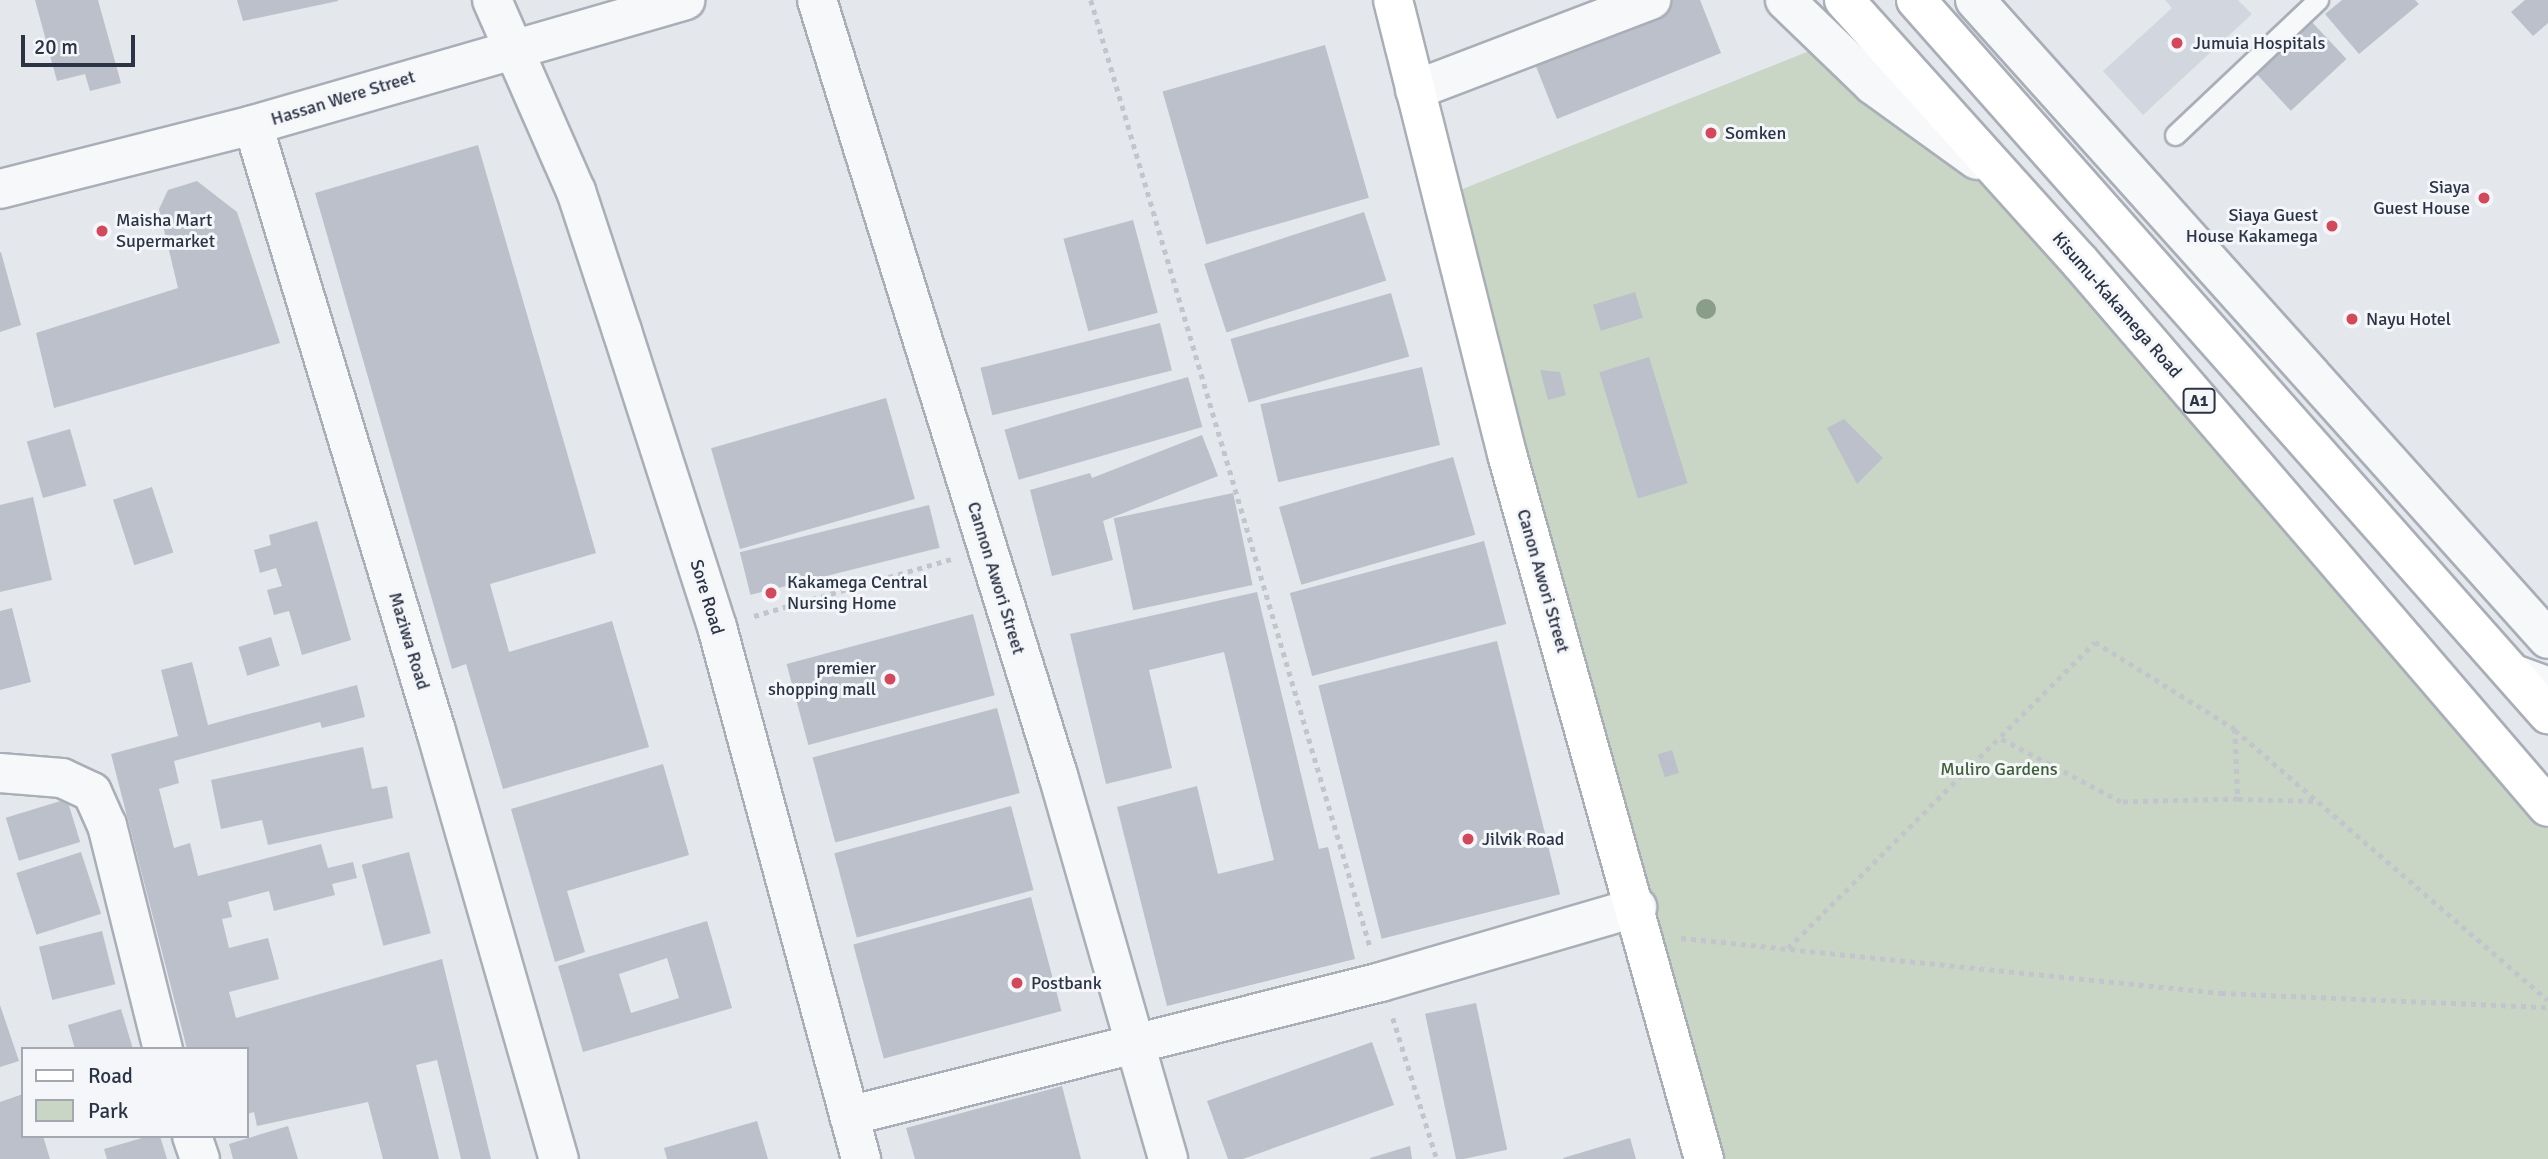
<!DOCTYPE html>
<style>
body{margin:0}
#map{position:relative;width:2548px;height:1159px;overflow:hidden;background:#e4e7ec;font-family:Signika,sans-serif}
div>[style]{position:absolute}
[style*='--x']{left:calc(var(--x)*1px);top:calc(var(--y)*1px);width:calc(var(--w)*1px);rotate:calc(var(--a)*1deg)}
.built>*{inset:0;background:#d2d6de}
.green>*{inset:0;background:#c9d6c5}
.building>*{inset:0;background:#bbc0ca;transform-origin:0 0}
.path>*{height:4.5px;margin-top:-2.25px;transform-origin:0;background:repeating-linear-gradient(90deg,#c2c5cb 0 5px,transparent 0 10px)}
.roads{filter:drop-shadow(2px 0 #a9aeb7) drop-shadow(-2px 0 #a9aeb7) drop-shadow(0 2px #a9aeb7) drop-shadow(0 -2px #a9aeb7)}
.lane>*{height:19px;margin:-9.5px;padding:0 9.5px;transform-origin:9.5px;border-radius:9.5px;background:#f7f8fa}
.street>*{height:38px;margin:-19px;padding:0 19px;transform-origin:19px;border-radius:19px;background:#f7f8fa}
.primary>*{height:38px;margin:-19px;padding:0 19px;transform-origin:19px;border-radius:19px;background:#fff}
.highway>*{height:38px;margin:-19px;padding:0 19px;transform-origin:19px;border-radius:19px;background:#fff}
.trees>*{width:20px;height:20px;margin:-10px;border-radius:50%;background:#899d89}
.dots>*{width:19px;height:19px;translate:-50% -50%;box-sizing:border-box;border:4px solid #f4f6f9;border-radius:50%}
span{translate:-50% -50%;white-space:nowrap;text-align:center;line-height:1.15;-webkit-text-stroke:6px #f4f6f9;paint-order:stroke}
.shield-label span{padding:2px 5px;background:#f4f6f9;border:2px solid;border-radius:5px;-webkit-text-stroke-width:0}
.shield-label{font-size:16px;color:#2b3445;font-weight:700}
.poi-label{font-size:18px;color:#2b3445}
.left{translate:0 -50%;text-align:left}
.right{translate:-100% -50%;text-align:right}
.street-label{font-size:18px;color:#2b3445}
.park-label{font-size:18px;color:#3f6138}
.legend{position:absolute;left:21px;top:1047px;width:228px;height:91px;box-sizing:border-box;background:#f4f6f9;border:2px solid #a4a8b1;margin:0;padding:9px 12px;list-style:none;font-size:21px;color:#2b3445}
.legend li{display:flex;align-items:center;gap:14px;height:35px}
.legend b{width:35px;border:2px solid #a4a8b1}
.scale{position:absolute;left:21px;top:35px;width:114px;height:32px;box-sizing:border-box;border:4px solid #2b3445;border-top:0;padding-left:9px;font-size:21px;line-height:24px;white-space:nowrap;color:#2b3445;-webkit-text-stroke:5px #f4f6f9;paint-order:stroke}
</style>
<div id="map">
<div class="built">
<div style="clip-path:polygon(2165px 0,2238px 0,2252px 14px,2143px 115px,2103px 71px,2172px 8px)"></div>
</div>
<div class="green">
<div style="clip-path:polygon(1870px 27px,2548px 805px,2548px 1159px,1703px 1159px,1440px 198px)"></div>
</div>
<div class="building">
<div style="clip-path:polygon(35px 0,98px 0,121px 83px,90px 91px,85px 74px,57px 81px)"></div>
<div style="clip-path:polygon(237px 0,338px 0,338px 1px,243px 21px)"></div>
<div style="clip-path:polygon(1665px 0,1700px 0,1721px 53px,1557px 119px,1531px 54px)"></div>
<div style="clip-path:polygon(2342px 0,2415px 0,2419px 4px,2359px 54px,2325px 14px)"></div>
<div style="clip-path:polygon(2525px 0,2548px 0,2548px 23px,2533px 36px,2511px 12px)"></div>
<div style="left:2311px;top:21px;width:52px;height:76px;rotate:47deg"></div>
<div style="left:1325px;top:45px;width:159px;height:169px;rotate:74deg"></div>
<div style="clip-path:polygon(478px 145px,596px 553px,490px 584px,509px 652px,612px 621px,649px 747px,503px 789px,466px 664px,452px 669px,315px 193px)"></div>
<div style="clip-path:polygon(197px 181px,237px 212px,280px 343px,54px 408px,36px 333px,178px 288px,159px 209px,168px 190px)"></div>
<div style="left:1364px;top:212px;width:72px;height:168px;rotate:72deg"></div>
<div style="left:1133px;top:220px;width:96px;height:72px;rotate:75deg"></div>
<div style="clip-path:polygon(1px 252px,21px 325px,0 332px,0 253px)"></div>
<div style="left:1635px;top:292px;width:27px;height:44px;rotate:73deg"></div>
<div style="left:1391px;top:293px;width:66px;height:167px;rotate:74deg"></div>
<div style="left:1160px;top:323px;width:49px;height:185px;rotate:76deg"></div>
<div style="left:1649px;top:357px;width:132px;height:52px;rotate:73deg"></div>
<div style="left:1422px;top:367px;width:80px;height:166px;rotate:77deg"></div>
<div style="clip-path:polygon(1540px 370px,1560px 372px,1566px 395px,1548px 400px)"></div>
<div style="left:1188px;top:377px;width:52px;height:191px;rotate:74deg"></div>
<div style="left:886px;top:398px;width:105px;height:182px;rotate:74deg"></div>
<div style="clip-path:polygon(1844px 419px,1883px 458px,1857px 484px,1827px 428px)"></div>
<div style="left:70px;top:429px;width:59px;height:45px;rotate:74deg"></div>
<div style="clip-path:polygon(1202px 435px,1218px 476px,1103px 521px,1113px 560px,1052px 576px,1030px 490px,1090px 473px,1092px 478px)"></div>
<div style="left:1453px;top:457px;width:81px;height:181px;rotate:74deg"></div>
<div style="left:152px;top:487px;width:69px;height:41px;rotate:72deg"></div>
<div style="left:1233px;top:493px;width:94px;height:122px;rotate:78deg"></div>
<div style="clip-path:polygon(33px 497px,52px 580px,0 592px,0 505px)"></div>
<div style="left:929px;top:505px;width:44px;height:195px;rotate:76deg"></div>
<div style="clip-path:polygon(317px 521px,351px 640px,302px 655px,289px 611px,274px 615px,267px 590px,282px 586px,276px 568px,260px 573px,254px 550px,271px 545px,269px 535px)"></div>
<div style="left:1484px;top:541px;width:86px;height:201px;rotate:75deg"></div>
<div style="clip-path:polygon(1257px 592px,1319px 849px,1328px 847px,1355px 959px,1167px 1006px,1117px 807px,1197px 786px,1218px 874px,1274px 860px,1224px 652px,1149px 670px,1172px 768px,1106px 784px,1070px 634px)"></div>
<div style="clip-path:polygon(12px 608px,31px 682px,0 690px,0 611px)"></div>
<div style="left:973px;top:614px;width:84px;height:193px;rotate:75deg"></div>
<div style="left:271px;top:637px;width:30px;height:34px;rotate:73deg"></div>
<div style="left:1497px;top:641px;width:261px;height:184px;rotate:76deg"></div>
<div style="clip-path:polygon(192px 662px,208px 725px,357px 685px,365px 717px,322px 728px,320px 722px,174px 761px,179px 783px,159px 789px,174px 848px,190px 843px,198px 876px,321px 844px,328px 868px,353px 862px,357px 878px,332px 884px,335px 895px,274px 911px,269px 891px,228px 902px,232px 917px,222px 919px,229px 948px,268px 938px,279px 979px,229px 992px,236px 1018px,442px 959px,491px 1159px,461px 1159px,437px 1060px,416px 1065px,439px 1159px,383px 1159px,368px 1102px,257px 1126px,254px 1112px,247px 1114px,247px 1049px,187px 1049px,111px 754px,178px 736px,161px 670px)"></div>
<div style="left:997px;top:708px;width:88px;height:191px;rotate:75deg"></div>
<div style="clip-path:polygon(363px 747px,372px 789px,387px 786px,393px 818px,268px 845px,262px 820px,221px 829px,211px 780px)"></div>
<div style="left:1672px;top:750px;width:24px;height:15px;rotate:73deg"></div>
<div style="clip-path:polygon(663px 764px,689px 855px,567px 891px,585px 952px,555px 962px,511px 809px)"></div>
<div style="left:67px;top:799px;width:45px;height:64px;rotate:73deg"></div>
<div style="left:1011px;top:806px;width:87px;height:183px;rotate:75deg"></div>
<div style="left:81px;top:852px;width:65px;height:68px;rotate:72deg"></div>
<div style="left:409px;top:852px;width:84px;height:49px;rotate:75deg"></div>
<div style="left:1031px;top:897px;width:118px;height:184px;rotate:75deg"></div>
<div style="clip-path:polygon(evenodd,707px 921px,732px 1008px,583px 1052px,558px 966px,707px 921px,667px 958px,679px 998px,631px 1013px,619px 974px,667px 958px)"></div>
<div style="left:102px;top:931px;width:55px;height:65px;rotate:76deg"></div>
<div style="left:1476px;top:1003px;width:150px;height:52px;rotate:78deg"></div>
<div style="clip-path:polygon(0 1005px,19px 1061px,0 1067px)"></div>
<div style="clip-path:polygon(121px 1009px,133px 1049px,75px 1049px,68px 1025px)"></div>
<div style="clip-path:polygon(1372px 1042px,1394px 1105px,1243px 1159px,1228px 1159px,1207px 1101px)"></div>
<div style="clip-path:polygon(1062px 1086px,1081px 1159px,915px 1159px,906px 1128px)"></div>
<div style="clip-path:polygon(23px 1094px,23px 1136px,43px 1136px,50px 1159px,0 1159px,0 1102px)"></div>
<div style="clip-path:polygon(757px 1121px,768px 1159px,667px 1159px,664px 1148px)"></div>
<div style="clip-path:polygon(288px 1126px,298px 1159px,233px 1159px,229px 1144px)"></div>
<div style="clip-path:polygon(149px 1136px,160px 1136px,167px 1159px,107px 1159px,104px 1149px)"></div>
<div style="clip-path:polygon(1630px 1138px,1636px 1159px,1564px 1159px,1563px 1158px)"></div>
<div style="clip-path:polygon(1410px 1146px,1412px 1159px,1370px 1159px,1370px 1158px)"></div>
</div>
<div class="path">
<div style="--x:1091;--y:0;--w:986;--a:73.57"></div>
<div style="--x:754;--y:616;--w:205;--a:-16.1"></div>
<div style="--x:2235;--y:730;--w:413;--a:40.8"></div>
<div style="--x:2238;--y:799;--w:80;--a:1.4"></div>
<div style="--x:1681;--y:938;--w:543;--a:5.82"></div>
<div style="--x:2221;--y:993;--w:327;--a:2.5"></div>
<div style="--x:1788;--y:948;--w:433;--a:-44.9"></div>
<div style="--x:2095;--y:642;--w:165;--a:31.9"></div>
<div style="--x:2235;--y:729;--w:70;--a:87.5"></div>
<div style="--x:2238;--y:799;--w:117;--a:178.5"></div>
<div style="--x:2121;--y:802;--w:138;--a:-152.3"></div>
<div style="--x:1393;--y:1018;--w:148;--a:72.7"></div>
</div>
<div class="roads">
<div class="lane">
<div style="--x:2175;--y:135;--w:197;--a:-43.4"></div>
<div style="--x:2512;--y:663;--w:38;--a:20"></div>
</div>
<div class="street">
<div style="--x:492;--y:0;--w:209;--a:66.3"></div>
<div style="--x:576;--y:191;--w:147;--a:71.8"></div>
<div style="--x:622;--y:331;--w:311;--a:72.2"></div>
<div style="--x:717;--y:627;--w:551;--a:74.85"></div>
<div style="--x:817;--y:0;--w:812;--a:72.73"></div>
<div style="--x:1058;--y:775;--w:399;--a:74"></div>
<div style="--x:1785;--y:0;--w:122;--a:44"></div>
<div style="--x:1873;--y:85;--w:128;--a:35.8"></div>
<div style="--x:1975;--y:0;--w:858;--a:48.12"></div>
<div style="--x:1415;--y:90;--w:253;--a:-20.9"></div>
<div style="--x:253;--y:125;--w:633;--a:73.2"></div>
<div style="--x:436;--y:731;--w:445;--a:74"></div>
<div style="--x:0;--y:189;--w:261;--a:-14.2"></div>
<div style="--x:253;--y:125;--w:450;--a:-16.1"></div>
<div style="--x:0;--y:773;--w:62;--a:4.6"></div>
<div style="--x:62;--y:778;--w:33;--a:25"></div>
<div style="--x:92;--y:792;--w:36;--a:66"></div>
<div style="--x:107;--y:825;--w:231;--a:76"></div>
<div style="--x:849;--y:1116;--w:549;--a:-14.14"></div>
<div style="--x:1381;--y:982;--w:267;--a:-16.3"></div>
<div style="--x:192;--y:1136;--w:24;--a:71"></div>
</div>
<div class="primary">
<div style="--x:1393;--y:0;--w:468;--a:75.9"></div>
<div style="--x:1507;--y:454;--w:732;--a:74.39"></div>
</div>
<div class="highway">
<div style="--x:1844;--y:0;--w:353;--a:48"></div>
<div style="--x:2080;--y:262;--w:718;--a:49.35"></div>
<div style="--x:1916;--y:0;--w:954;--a:48.49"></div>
</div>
</div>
<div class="trees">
<div style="left:1706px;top:309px"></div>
</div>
<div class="dots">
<div style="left:2177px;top:43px;background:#d1495b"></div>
<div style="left:1711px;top:133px;background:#d1495b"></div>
<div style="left:2484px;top:198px;background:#d1495b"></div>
<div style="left:2332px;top:226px;background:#d1495b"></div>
<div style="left:102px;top:231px;background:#d1495b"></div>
<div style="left:2352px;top:319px;background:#d1495b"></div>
<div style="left:771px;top:593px;background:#d1495b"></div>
<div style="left:890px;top:679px;background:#d1495b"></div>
<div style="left:1468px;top:839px;background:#d1495b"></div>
<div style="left:1017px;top:983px;background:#d1495b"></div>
</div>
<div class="shield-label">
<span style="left:2199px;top:401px">A1</span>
</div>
<div class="poi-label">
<span class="left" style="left:2193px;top:43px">Jumuia Hospitals</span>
<span class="left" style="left:1725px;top:133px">Somken</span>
<span class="right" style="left:2470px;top:198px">Siaya<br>Guest House</span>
<span class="right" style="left:2318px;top:226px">Siaya Guest<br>House Kakamega</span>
<span class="left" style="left:116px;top:231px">Maisha Mart<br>Supermarket</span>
<span class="left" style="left:2366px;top:319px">Nayu Hotel</span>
<span class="left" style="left:787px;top:593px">Kakamega Central<br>Nursing Home</span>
<span class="right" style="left:876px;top:679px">premier<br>shopping mall</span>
<span class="left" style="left:1482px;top:839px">Jilvik Road</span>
<span class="left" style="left:1031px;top:983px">Postbank</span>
</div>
<div class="street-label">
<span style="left:343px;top:98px;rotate:-17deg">Hassan Were Street</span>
<span style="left:2117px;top:305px;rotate:49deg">Kisumu-Kakamega Road</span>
<span style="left:996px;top:578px;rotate:73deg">Cannon Awori Street</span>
<span style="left:1543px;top:581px;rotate:74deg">Canon Awori Street</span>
<span style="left:707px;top:597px;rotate:73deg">Sore Road</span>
<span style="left:409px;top:641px;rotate:73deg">Maziwa Road</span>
</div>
<div class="park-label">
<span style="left:1999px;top:769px">Muliro Gardens</span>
</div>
<ul class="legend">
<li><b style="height:9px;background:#fff"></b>Road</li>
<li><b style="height:19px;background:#c9d6c5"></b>Park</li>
</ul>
<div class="scale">20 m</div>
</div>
